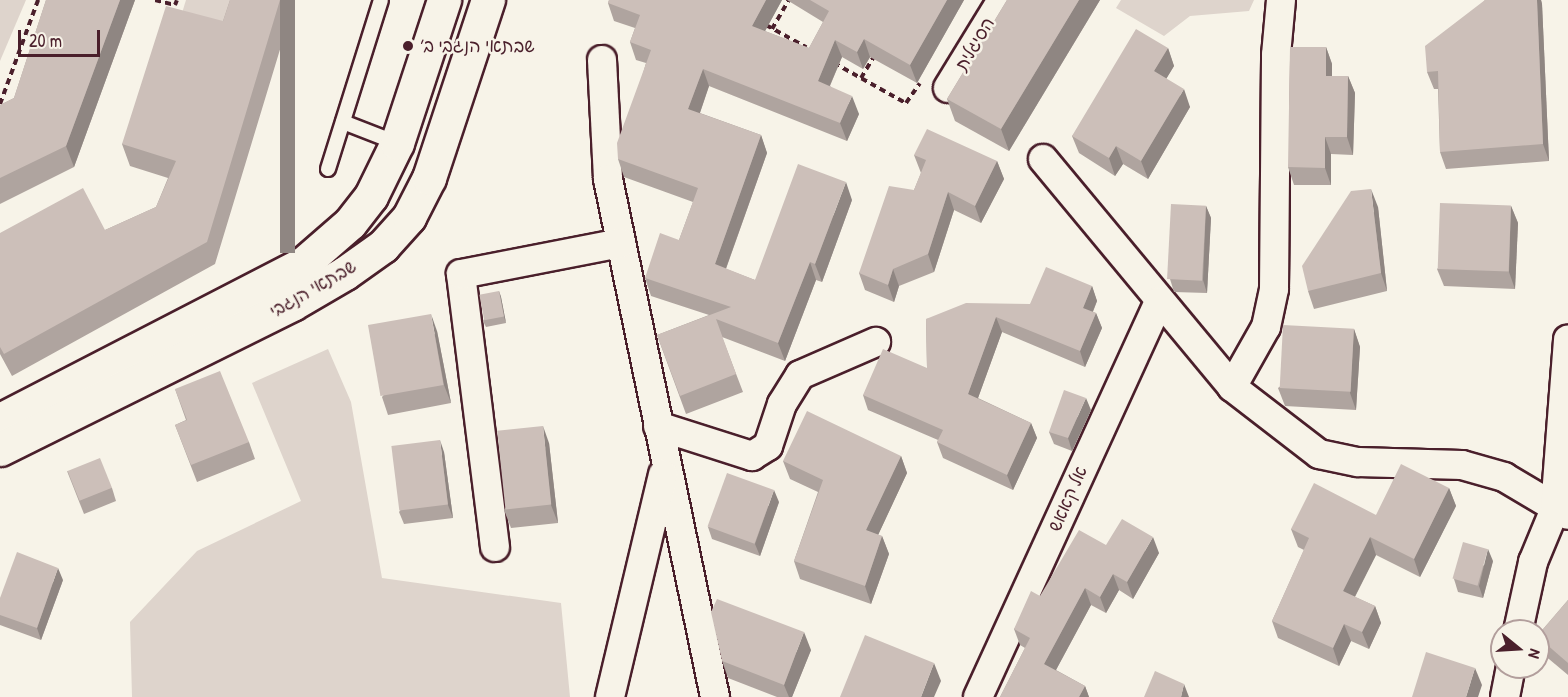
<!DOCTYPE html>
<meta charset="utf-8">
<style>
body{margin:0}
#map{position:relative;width:1568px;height:697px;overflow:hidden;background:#f7f3e8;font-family:"Patrick Hand","Playpen Sans Hebrew",sans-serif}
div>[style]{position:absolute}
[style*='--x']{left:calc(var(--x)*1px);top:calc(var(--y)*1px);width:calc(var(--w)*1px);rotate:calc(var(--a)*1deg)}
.green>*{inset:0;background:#ded4cc}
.path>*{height:4px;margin-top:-2px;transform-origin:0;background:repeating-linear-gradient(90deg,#4a1f2b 0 6px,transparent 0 10.5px)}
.roads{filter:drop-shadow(2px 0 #4a1f2b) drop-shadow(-2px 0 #4a1f2b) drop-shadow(0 2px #4a1f2b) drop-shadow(0 -2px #4a1f2b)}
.lane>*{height:14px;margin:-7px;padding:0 7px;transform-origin:7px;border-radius:7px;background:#f7f3e8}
.street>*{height:28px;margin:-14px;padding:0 14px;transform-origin:14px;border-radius:14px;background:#f7f3e8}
.secondary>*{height:33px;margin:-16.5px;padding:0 16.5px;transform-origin:16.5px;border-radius:16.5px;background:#f7f3e8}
.wall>*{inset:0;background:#afa49f}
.shaded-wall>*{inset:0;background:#8f8682;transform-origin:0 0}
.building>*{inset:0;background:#ccbfb9;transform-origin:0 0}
.dots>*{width:16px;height:16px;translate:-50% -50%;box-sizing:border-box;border:3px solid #f7f3e8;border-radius:50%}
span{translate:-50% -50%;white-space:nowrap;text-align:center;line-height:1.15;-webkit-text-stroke:5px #f7f3e8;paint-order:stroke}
.street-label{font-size:18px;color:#4a1f2b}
.poi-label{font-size:18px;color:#4a1f2b}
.left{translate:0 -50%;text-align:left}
.north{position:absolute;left:1490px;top:619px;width:60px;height:60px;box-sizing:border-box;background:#f7f3e8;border:2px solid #b29e9c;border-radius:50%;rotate:108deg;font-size:16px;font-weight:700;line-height:24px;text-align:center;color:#4a1f2b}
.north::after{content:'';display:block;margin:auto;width:21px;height:27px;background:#4a1f2b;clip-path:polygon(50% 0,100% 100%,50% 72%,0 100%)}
.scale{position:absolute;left:18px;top:30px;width:82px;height:27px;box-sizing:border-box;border:3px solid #4a1f2b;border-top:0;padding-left:8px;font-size:18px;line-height:21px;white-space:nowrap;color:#4a1f2b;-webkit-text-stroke:4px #f7f3e8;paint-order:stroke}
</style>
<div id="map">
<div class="green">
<div style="clip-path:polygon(0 0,26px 0,0 61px)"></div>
<div style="clip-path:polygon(186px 0,240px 0,229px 30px,182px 13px)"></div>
<div style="clip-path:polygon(1121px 0,1254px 0,1249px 11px,1190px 16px,1164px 36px,1116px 8px)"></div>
<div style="clip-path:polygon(328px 349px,351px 402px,382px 578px,561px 603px,570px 697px,132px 697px,130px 622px,197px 551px,301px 501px,252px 383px)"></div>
</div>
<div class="path">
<div style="--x:155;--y:0;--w:21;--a:14"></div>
<div style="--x:175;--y:5;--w:5;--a:-68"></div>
<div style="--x:766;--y:25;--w:46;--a:28.8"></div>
<div style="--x:772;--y:29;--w:34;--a:-60"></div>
<div style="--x:834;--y:63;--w:82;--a:29.1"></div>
<div style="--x:906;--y:103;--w:24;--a:-55"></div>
<div style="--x:861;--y:78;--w:27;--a:-59"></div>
<div style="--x:0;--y:104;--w:111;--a:-69.9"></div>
</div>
<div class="roads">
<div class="lane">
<div style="--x:343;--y:122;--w:58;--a:21.3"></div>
<div style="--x:328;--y:169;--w:177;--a:-72.6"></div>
</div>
<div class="street">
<div style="--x:602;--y:60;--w:119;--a:87.1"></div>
<div style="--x:608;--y:179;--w:529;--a:78.33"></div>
<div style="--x:948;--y:88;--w:103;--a:-58.5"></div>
<div style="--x:1043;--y:159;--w:296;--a:50.3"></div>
<div style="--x:1232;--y:387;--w:110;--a:37.6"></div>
<div style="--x:1319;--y:454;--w:40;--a:12"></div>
<div style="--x:1358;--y:462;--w:104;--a:1.7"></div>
<div style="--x:1462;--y:465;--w:44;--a:15.9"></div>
<div style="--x:1504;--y:477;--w:74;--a:30.7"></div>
<div style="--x:1232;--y:387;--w:69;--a:-60.5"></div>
<div style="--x:1266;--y:327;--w:39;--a:-78"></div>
<div style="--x:1274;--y:289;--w:234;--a:-89.5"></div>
<div style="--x:1276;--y:55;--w:55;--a:-84.8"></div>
<div style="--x:658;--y:426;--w:99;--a:17.7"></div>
<div style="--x:752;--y:456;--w:19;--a:-32"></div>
<div style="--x:768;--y:446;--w:44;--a:-71.6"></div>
<div style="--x:782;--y:404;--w:34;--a:-58"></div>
<div style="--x:800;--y:375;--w:83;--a:-23.5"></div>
<div style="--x:495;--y:547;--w:275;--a:-97.1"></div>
<div style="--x:461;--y:274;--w:163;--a:-11"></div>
<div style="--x:1518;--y:631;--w:71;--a:-77.7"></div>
<div style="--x:1533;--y:562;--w:57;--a:-67.5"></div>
<div style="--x:1555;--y:509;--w:170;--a:-85.6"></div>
<div style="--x:610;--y:697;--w:229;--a:-76.6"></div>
<div style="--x:978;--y:697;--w:435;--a:-65.4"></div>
<div style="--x:1505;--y:697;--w:31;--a:-79"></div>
</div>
<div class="secondary">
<div style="--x:0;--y:420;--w:342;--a:-27.3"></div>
<div style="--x:304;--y:263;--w:61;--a:-41"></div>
<div style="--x:350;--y:223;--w:34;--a:-52"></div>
<div style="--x:371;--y:196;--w:59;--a:-63.9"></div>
<div style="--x:397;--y:143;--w:151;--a:-71.8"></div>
<div style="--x:0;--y:449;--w:326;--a:-26.4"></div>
<div style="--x:292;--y:304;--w:61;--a:-30.3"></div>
<div style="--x:345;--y:273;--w:47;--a:-35.4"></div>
<div style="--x:383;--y:246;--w:39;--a:-48"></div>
<div style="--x:409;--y:217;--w:44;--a:-62.9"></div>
<div style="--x:429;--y:178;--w:188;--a:-71.7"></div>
</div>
</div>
<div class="wall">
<div style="clip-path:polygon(46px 0,135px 0,74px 167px,0 204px,0 105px,14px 98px)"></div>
<div style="clip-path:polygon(230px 0,295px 0,215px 264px,12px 376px,0 354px,0 233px,105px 230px,156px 207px,168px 178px,130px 166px,122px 144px,223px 21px)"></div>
<div style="clip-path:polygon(609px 0,782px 0,765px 31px,809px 48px,823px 22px,787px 0,964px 0,917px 83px,870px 57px,863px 69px,842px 57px,830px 86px,859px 114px,847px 141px,709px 86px,700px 113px,761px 135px,767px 153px,726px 269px,755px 280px,852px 200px,822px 282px,816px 280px,785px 361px,722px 337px,743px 392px,686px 414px,657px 335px,709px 315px,651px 296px,645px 278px,679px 240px,693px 202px,624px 177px,618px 159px,646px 63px,636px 60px,630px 42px,635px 28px,614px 21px,608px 3px)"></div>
<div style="clip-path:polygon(1007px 0,1100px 0,1009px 151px,955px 121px,947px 99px)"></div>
<div style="clip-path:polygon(1485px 0,1541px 0,1542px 4px,1549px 161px,1446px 169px,1440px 152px,1438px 89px,1434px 89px,1427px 72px)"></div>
<div style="clip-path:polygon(1326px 47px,1332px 64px,1332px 76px,1348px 76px,1355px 93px,1353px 155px,1331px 154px,1331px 185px,1294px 185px,1288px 167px)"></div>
<div style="clip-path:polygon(1168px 48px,1174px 66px,1166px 79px,1190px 107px,1148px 179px,1123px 164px,1115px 176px,1079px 153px,1072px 136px)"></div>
<div style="clip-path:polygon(914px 155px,997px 161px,1004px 179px,981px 223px,954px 210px,934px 272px,899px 286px,894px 302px,865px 290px,859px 273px,914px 190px,921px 173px)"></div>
<div style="clip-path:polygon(1206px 206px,1211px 218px,1207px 293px,1174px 292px,1170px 279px)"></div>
<div style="clip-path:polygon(1511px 206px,1518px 223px,1515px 289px,1444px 286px,1437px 269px)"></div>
<div style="clip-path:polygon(1378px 207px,1387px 291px,1314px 309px,1308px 291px)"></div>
<div style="clip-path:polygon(1092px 286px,1097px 301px,1093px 312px,1096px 313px,1102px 328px,1085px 367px,1002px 332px,978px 398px,1031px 423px,1037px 438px,1013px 490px,943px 458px,937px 442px,938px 440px,868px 410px,863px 395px,927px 368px,926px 319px,1030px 304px)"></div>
<div style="clip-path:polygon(499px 291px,501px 297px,506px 323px,486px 327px,483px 321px)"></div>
<div style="clip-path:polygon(1354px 329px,1360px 347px,1356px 410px,1285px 406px,1278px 388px)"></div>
<div style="clip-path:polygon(437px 331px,451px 403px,388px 415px,382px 397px)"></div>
<div style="clip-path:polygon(175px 389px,249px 442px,255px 459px,197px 482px,175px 425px,186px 420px)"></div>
<div style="clip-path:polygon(1091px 410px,1072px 451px,1054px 444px,1049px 432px)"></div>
<div style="clip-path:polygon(549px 443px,558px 523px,511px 528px,504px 510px)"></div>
<div style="clip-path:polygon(444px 452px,453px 518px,404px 524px,399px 512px)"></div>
<div style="clip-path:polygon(901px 456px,907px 473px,878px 535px,882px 536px,889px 554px,871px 604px,800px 579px,794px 561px,818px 492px,790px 479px,783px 461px)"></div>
<div style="clip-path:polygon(67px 471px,112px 488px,116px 501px,84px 514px)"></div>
<div style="clip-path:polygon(1449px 488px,1456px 506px,1420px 577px,1376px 555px,1355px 597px,1375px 606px,1381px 623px,1369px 649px,1351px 641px,1339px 666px,1278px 638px,1272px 621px,1304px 550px,1298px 547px,1291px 529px,1376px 515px)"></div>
<div style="clip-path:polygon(779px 502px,760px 556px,712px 539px,708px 527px)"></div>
<div style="clip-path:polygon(1106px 545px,1159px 553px,1133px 599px,1119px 590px,1106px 613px,1091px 605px,1056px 670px,1085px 686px,1089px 697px,1000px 697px,1025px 648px,1020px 645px,1014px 629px,1040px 596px)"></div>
<div style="clip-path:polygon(1493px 561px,1483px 598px,1458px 592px,1454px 579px)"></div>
<div style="clip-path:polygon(63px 580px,41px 640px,0 625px,0 598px)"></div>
<div style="clip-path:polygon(1568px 600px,1568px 675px,1543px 654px,1538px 639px,1538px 635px)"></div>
<div style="clip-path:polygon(811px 650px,792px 697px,777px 697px,728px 678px,722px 661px)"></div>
</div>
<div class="shaded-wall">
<div style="clip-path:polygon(120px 0,135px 0,74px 167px,66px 146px)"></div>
<div style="left:280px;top:0;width:15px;height:253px"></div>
<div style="clip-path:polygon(766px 0,782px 0,758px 44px,752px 26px)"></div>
<div style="clip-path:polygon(947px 0,964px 0,917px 83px,910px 65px)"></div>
<div style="clip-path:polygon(1079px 0,1100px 0,1009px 151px,1001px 129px)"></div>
<div style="clip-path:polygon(1537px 0,1541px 0,1542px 4px,1549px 161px,1543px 144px)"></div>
<div style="clip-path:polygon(864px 39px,870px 57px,863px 69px,857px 52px)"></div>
<div style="clip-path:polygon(835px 40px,842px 57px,824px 99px,818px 81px)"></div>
<div style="clip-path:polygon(1326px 47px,1332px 64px,1332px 93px,1326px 76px)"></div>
<div style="clip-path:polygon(1168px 48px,1174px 66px,1160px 89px,1154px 71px)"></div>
<div style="clip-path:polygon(703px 69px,709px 86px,695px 127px,688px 109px)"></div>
<div style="clip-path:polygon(1348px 76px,1355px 93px,1353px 155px,1347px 137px)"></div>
<div style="clip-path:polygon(1184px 89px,1190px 107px,1148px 179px,1141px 161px)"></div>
<div style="clip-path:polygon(852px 96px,859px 114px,847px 141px,840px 123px)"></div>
<div style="clip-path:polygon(761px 135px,767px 153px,721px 282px,715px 264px)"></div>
<div style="clip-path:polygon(1325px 137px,1331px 154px,1331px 185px,1325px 168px)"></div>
<div style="clip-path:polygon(1116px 146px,1123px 164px,1115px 176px,1109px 158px)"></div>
<div style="clip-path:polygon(997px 161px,1004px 179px,981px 223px,975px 206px)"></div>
<div style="clip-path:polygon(846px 182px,852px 200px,822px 282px,815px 264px)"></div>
<div style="clip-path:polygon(1371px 189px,1378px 207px,1387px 291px,1381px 273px)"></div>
<div style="clip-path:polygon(948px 192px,954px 210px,934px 272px,928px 254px)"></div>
<div style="clip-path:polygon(1206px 206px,1211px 218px,1207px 293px,1203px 280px)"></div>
<div style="clip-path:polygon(1511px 206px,1518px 223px,1515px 289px,1509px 272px)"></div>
<div style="clip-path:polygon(810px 262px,816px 280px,785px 361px,778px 343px)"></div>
<div style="clip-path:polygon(893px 269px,899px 286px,894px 302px,888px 285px)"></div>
<div style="clip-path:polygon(1092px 286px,1097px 301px,1088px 323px,1083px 308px)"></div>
<div style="clip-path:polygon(499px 291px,501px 297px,506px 323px,504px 317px)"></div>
<div style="clip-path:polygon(1096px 313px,1102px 328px,1085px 367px,1080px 351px)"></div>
<div style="clip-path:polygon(431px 314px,437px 331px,451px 403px,444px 385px)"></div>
<div style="clip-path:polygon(996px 317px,1002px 332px,974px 409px,968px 394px)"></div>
<div style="clip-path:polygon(1354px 329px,1360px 347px,1356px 410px,1350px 393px)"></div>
<div style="clip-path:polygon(1086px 398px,1091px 410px,1072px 451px,1068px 438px)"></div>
<div style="clip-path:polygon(1031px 423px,1037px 438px,1013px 490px,1007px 475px)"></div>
<div style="clip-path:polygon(543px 426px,549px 443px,558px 523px,551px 505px)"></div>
<div style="clip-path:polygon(440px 440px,444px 452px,453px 518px,448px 505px)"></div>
<div style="clip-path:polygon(901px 456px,907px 473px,872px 548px,866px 530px)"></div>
<div style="clip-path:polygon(1449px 488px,1456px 506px,1420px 577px,1414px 559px)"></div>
<div style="clip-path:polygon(774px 490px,779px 502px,760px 556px,755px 544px)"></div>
<div style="clip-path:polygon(882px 536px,889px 554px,871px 604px,865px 586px)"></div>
<div style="clip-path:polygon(1153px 537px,1159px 553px,1133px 599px,1127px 582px)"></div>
<div style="clip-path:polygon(1370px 537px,1376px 555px,1349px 608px,1343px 591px)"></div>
<div style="clip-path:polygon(1488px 549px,1493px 561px,1483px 598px,1479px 586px)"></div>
<div style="clip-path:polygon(58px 568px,63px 580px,41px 640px,37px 628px)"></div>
<div style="clip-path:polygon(1113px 574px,1119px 590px,1106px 613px,1100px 597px)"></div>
<div style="clip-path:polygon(1085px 588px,1091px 605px,1050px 681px,1044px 664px)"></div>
<div style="clip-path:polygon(1375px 606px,1381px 623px,1369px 649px,1362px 632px)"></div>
<div style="clip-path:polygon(1344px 624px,1351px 641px,1339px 666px,1333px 648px)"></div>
<div style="clip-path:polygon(804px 632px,811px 650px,792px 697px,789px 697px,784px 685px)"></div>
<div style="clip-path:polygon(934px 663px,941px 681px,934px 697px,921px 697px)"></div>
<div style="clip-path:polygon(1475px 668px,1482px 685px,1478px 697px,1466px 697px)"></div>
<div style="clip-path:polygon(1184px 684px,1189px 697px,1181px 697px)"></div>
<div style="clip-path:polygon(1085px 686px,1089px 697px,1079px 697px)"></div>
</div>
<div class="building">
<div style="clip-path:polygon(46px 0,120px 0,66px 146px,0 178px,0 105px,14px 98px)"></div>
<div style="clip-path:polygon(230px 0,280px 0,207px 242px,4px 354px,0 347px,0 233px,83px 188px,105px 230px,156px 207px,176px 161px,122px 144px,166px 6px,223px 21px)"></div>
<div style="clip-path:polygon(609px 0,766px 0,752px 26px,809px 48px,829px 11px,810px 0,947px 0,910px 65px,864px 39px,857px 52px,835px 40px,818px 81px,852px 96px,840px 123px,703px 69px,688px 109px,761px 135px,715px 264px,755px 280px,798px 164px,846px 182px,815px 264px,810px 262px,778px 343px,716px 319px,736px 374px,680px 396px,657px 335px,731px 307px,645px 278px,660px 233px,679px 240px,698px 188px,618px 159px,617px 143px,651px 50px,630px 42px,640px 15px,608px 3px)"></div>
<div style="clip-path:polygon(1007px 0,1079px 0,1001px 129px,947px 99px)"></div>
<div style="clip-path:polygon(1485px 0,1537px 0,1543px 144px,1440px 152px,1438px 71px,1427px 72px,1425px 46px)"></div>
<div style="clip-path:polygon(1136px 29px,1168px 48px,1154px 71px,1184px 89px,1141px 161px,1116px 146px,1109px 158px,1072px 136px)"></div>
<div style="clip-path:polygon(1290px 47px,1326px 47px,1326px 76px,1348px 76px,1347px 137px,1325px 137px,1325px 168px,1288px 167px)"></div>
<div style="clip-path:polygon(927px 129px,997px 161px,975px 206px,948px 192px,928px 254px,893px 269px,888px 285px,859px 273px,889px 186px,914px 190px,926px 160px,914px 155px)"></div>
<div style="clip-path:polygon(1371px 189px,1381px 273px,1308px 291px,1302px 266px,1351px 191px)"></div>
<div style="left:1440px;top:203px;width:71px;height:66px;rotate:2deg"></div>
<div style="left:1171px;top:204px;width:35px;height:75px;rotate:3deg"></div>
<div style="clip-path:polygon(1046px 267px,1092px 286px,1083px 308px,1096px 313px,1080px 351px,996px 317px,968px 394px,1031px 423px,1007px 475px,937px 442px,943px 430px,863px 395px,883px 349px,927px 368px,926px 319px,966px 303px,1030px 304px)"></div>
<div style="left:499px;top:291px;width:26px;height:20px;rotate:79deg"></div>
<div style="left:431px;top:314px;width:72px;height:64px;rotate:80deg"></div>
<div style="left:1283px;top:325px;width:71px;height:63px;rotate:3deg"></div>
<div style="clip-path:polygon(220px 371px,249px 442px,191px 465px,175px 425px,187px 420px,175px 389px)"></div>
<div style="clip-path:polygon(1064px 390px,1086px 398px,1068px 438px,1049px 432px)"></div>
<div style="clip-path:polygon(807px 411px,901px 456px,866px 530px,882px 536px,865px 586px,794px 561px,823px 480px,783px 461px)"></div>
<div style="left:543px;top:426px;width:79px;height:46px;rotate:84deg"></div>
<div style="left:440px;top:440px;width:65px;height:49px;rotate:83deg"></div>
<div style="left:100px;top:458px;width:32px;height:35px;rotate:68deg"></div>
<div style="clip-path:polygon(1401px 464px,1449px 488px,1414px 559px,1370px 537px,1343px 591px,1375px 606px,1362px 632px,1344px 624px,1333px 648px,1272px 621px,1309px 538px,1291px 529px,1314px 483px,1376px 515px)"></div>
<div style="left:727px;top:473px;width:50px;height:57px;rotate:20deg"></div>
<div style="clip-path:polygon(1122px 519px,1153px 537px,1127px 582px,1113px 574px,1100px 597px,1085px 588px,1044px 664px,1085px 686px,1079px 697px,1000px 697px,1030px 638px,1014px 629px,1031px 591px,1040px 596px,1079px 530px,1106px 545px)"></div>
<div style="left:1463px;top:542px;width:26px;height:38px;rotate:16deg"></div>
<div style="clip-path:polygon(17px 552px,58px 568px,37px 628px,0 615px,0 598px)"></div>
<div style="clip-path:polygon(717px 599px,804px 632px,784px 685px,722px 661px,711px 612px)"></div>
<div style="clip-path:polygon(1568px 600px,1568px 663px,1538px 637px,1538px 635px)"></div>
<div style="clip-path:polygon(865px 635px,934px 663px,921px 697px,840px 697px)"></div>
<div style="clip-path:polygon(1426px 652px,1475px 668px,1466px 697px,1412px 697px)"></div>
<div style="clip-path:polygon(1155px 671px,1184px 684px,1181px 697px,1144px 697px)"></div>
</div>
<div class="dots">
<div style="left:408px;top:46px;background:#4a1f2b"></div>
</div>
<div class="street-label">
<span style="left:975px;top:44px;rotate:-59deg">הסיגלית</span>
<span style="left:313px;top:289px;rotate:-30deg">שבתאי הנגבי</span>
<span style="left:1068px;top:499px;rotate:-66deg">אל קאאש</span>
</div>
<div class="poi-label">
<span class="left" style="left:420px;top:46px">שבתאי הנגבי ב׳</span>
</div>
<div class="north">N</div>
<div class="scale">20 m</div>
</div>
